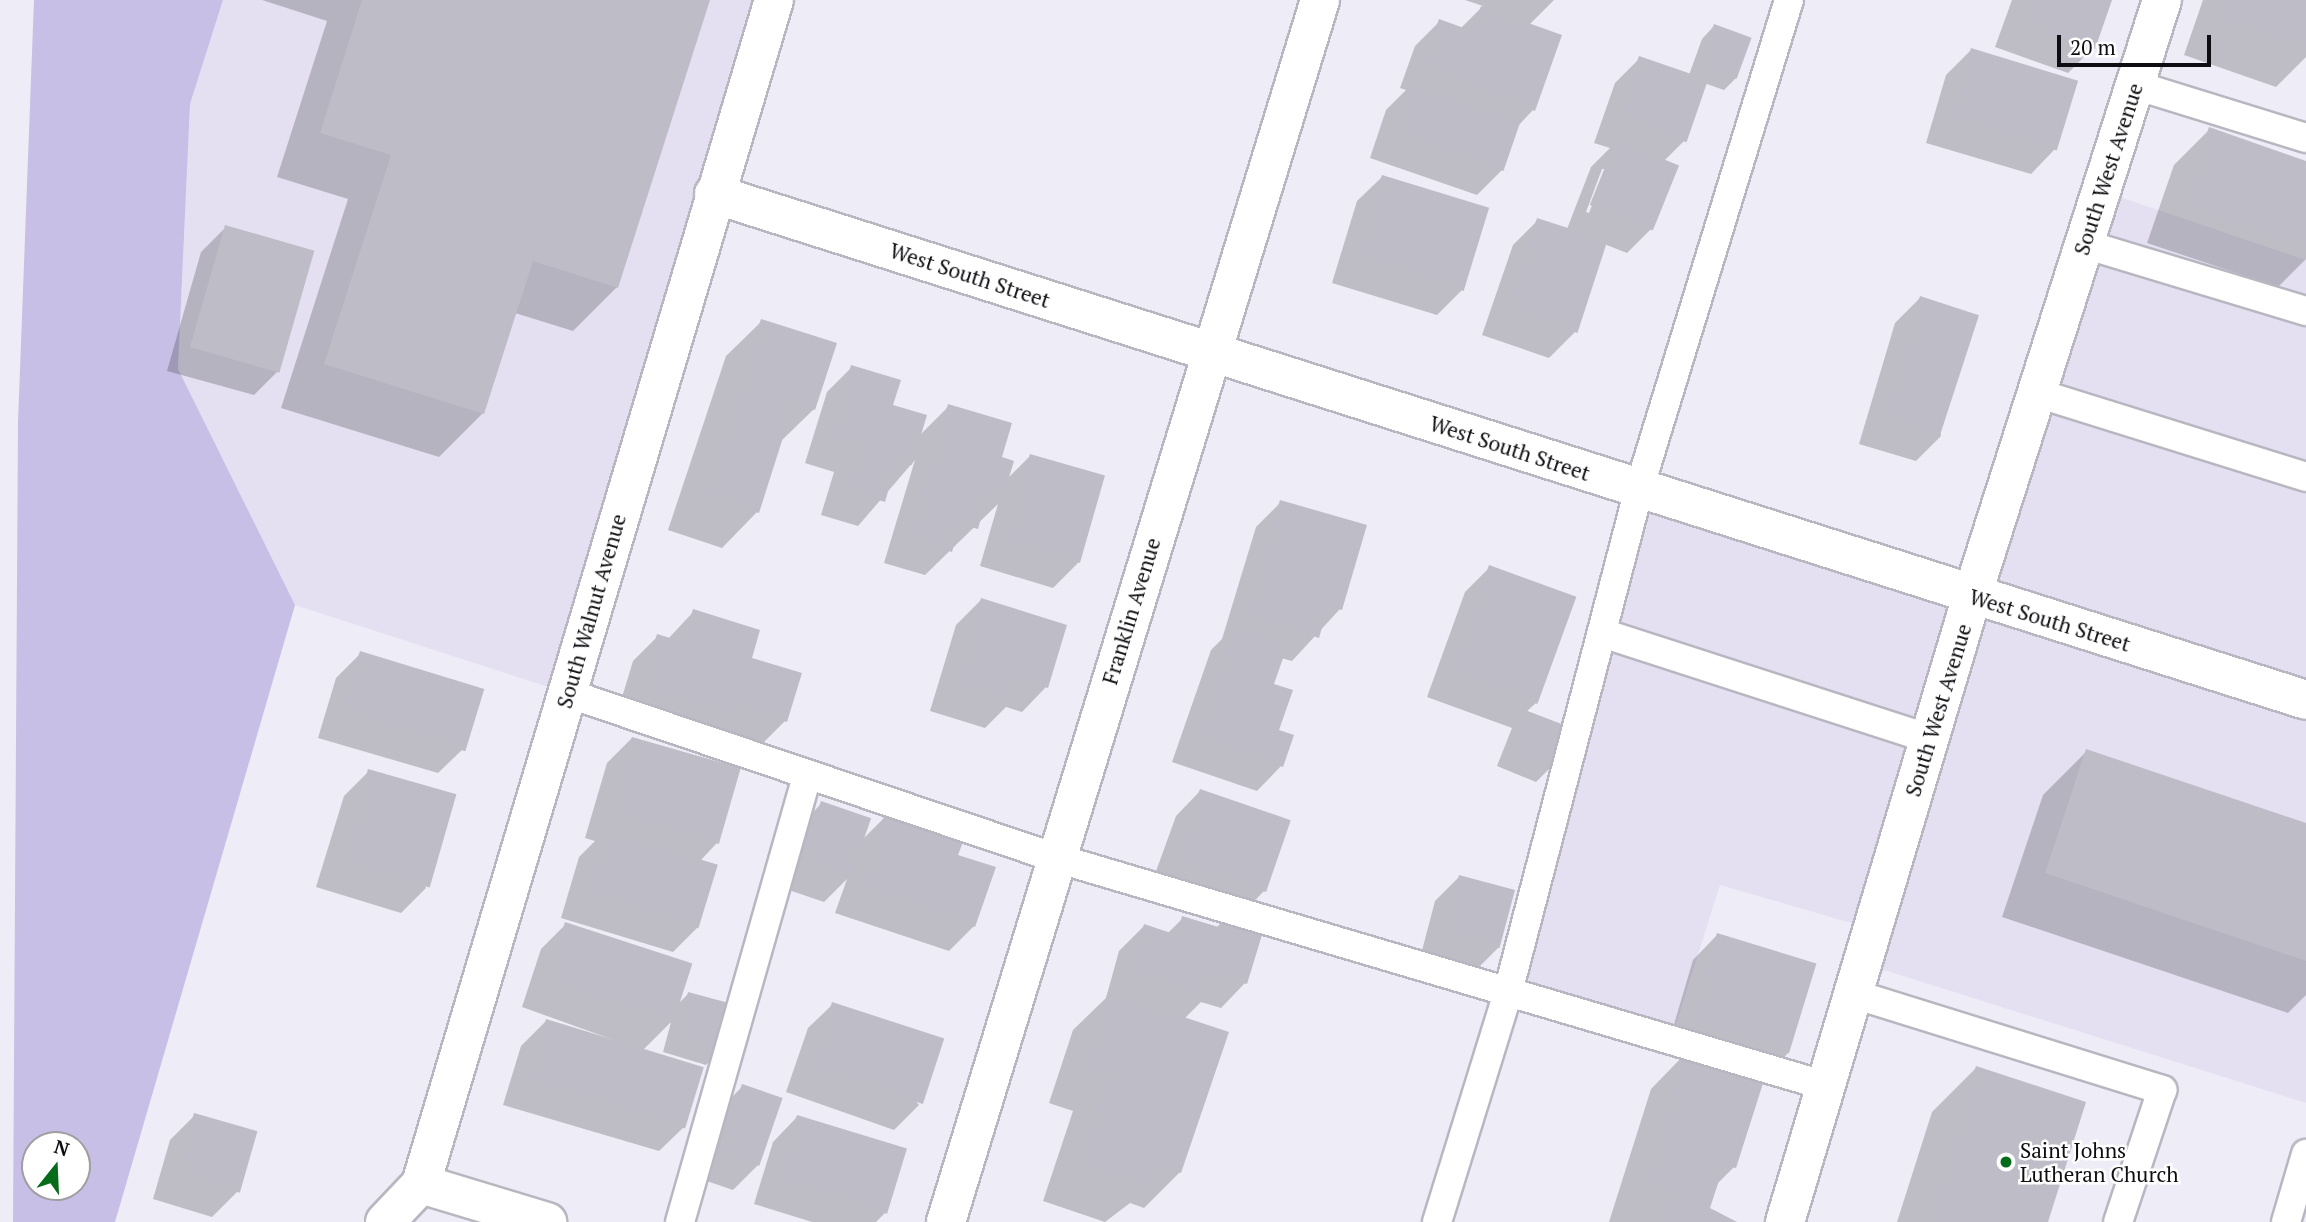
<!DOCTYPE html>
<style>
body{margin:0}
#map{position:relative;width:2306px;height:1222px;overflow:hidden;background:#eeecf7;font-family:"PT Serif",serif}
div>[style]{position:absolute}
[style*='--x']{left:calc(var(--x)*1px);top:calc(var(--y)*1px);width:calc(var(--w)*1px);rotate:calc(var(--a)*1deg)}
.built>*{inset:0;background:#e4e0f2}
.green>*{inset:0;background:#c7bfe5}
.shadow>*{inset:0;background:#0003}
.building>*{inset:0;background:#bebcc6;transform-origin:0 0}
.roads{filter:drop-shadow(2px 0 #b8b7c1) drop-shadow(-2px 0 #b8b7c1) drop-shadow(0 2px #b8b7c1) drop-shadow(0 -2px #b8b7c1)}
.lane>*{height:28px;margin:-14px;padding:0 14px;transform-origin:14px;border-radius:14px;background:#fff}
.street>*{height:38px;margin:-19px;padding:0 19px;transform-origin:19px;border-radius:19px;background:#fff}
.secondary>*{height:38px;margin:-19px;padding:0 19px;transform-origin:19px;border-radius:19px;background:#fff}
.dots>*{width:19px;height:19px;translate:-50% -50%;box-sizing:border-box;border:4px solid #fff;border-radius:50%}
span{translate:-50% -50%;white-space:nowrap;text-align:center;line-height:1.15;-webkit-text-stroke:5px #fff;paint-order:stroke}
.street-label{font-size:21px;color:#0e0d11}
.poi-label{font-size:21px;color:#0e0d11}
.left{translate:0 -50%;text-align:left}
.north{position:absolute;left:21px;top:1131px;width:70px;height:70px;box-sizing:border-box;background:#fff;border:2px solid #9f9ea0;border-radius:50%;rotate:18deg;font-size:19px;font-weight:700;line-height:28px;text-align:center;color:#0e0d11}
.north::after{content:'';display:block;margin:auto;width:24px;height:32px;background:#066c1a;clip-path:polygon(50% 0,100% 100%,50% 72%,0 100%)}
.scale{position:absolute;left:2057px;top:35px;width:154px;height:32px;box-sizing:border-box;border:4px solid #0e0d11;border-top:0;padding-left:9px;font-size:21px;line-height:24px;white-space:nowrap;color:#0e0d11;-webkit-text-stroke:5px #fff;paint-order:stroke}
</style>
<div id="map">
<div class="built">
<div style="clip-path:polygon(223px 0,774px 0,567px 693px,295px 605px,178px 370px,190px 104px)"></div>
<div style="clip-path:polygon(2102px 191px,2306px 260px,2306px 1103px,1862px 963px,1872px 929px,1720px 885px,1671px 1040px,1508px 992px,1639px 489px,1972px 596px)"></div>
</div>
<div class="green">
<div style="clip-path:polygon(evenodd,34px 0,223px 0,190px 104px,178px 369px,295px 605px,115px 1222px,13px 1222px,18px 422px,34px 0,35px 1145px,77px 1145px,77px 1187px,35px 1187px,35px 1145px)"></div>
</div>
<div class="shadow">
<div style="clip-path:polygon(262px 0,708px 0,617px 287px,573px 331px,515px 313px,483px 413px,439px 457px,281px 408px,348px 199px,277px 177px,327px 21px)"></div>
<div style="clip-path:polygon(1465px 0,1554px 0,1529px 25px,1533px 110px,1518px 126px,1502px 170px,1477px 195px,1370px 158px,1386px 110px,1406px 90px,1400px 88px,1415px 46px,1439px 22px,1460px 29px,1483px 6px)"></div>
<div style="clip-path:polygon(2012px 0,2110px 0,2093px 48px,2068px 73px,1995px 47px)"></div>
<div style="clip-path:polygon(2203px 0,2306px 0,2306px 57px,2276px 87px,2184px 55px)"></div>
<div style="clip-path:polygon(evenodd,1714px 26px,1736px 78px,1724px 90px,1704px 83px,1684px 141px,1664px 161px,1652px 228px,1627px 253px,1604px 244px,1574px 333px,1549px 358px,1482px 335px,1513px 245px,1538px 220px,1567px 229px,1591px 167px,1610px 148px,1594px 143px,1615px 83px,1640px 58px,1689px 75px,1702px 39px,1714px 26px,1602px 169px,1606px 169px,1589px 213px,1586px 212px,1602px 169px)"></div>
<div style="clip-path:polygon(1971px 50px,2055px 149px,2031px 174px,1926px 143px,1946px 75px)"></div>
<div style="clip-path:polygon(2209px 130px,2306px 163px,2306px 259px,2278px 287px,2147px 243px,2174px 165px)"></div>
<div style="clip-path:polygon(1382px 177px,1462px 290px,1437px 315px,1332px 283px,1357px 201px)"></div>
<div style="clip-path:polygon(226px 227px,279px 370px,254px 395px,167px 371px,201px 252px)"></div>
<div style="clip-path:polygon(1920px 298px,1941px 436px,1916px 461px,1859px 444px,1895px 323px)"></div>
<div style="clip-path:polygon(762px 321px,814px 409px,779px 443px,757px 512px,722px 548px,668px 530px,726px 356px)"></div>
<div style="clip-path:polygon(852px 367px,920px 435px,949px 406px,1000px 458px,1007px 479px,1030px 456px,1078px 563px,1053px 588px,980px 566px,998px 504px,925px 575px,884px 563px,915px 460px,858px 526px,821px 515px,834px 472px,805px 463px,827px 392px)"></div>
<div style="clip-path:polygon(1281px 502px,1340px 609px,1292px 661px,1281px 658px,1272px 685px,1281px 766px,1257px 791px,1172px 762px,1211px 650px,1222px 639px,1256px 527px)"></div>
<div style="clip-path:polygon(1490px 567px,1536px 703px,1526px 712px,1549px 769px,1536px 782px,1497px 766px,1512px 728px,1427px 697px,1465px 592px)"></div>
<div style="clip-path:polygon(981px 600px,1046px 687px,1022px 712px,1006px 707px,985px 728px,930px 711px,956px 625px)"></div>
<div style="clip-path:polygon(694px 611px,750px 659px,785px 721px,760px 746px,617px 714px,633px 661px,658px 636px,668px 639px)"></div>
<div style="clip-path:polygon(361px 653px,463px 749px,438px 773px,318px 738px,336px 678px)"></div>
<div style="clip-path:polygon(632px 738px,739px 769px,716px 844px,700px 861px,698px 927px,673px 952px,561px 918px,579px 857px,595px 841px,585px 838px,607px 763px)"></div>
<div style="clip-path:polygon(2087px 751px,2306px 825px,2306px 995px,2288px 1013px,2002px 917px,2043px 795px)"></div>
<div style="clip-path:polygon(369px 771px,426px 888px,401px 913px,316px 887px,344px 796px)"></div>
<div style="clip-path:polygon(1200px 791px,1264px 891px,1240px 916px,1245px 983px,1221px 1008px,1201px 1002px,1184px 1019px,1180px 1172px,1144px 1208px,1130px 1203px,1105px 1222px,1043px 1201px,1073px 1111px,1049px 1103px,1073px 1030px,1106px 998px,1119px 951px,1144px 926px,1167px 934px,1183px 918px,1216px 928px,1231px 913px,1151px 885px,1176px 816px)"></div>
<div style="clip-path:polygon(822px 803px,861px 841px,884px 818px,956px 856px,974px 926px,949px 951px,835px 913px,847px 879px,824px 902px,777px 886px,797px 828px)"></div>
<div style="clip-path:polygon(1459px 877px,1499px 947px,1474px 972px,1420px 958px,1435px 901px)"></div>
<div style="clip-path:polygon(566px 924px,676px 1006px,689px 993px,718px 1053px,706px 1065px,663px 1052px,671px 1022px,643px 1050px,684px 1127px,659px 1151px,503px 1105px,521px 1046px,546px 1021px,636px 1048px,522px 1007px,541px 949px)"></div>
<div style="clip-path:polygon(1717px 935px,1789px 1052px,1764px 1077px,1734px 1167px,1715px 1186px,1708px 1210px,1735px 1222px,1609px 1222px,1651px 1089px,1686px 1053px,1667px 1048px,1693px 960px)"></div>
<div style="clip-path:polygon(833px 1004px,919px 1105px,894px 1130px,786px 1092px,808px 1028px)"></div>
<div style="clip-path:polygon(1976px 1068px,2046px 1222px,1897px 1222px,1932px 1112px)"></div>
<div style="clip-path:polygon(743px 1086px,758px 1165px,733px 1190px,695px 1177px,718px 1111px)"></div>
<div style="clip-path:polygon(195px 1115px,237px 1192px,212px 1217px,153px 1199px,170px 1140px)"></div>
<div style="clip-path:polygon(797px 1117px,886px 1212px,876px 1222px,812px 1222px,754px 1204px,773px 1142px)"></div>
</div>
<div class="building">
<div style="clip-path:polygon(362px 0,710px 0,618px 288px,533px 261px,484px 414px,324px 364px,391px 155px,320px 133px)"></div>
<div style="clip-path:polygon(2027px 0,2112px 0,2095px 49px,2019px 23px)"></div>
<div style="clip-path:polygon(2225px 0,2306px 0,2306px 50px,2218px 20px)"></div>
<div style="clip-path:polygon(1481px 6px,1562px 35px,1535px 111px,1454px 82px,1456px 75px,1423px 63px,1439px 19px,1472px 31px)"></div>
<div style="left:1714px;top:24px;width:40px;height:44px;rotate:20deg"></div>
<div style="left:1971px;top:48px;width:112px;height:73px;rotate:17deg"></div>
<div style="left:1639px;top:56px;width:73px;height:66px;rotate:19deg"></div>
<div style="left:1411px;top:83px;width:116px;height:53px;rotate:19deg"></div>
<div style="clip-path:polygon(2209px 127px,2306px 161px,2306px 250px,2182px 208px)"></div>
<div style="left:1616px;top:140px;width:68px;height:70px;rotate:22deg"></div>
<div style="left:1382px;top:175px;width:112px;height:87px;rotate:17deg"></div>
<div style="left:1537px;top:218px;width:74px;height:97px;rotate:18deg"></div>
<div style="left:225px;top:225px;width:93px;height:127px;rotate:16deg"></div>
<div style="left:1920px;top:296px;width:62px;height:128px;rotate:18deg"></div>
<div style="clip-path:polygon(761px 319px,837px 343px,815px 410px,794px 403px,759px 513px,702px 495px)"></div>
<div style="clip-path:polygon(851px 365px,901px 380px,893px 405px,927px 415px,912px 465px,897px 460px,885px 502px,845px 490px,858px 447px,829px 439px)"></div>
<div style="clip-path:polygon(948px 404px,1012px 423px,1002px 457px,1014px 461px,1001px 504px,986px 500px,978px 529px,960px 524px,952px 552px,907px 538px)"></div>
<div style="left:1030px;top:454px;width:78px;height:91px;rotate:16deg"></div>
<div style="clip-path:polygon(1280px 500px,1367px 525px,1342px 610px,1328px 606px,1319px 638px,1245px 615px)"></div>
<div style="left:1489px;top:565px;width:93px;height:114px;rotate:20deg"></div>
<div style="clip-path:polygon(981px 598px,1067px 625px,1048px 688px,1019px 679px,1012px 704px,954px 686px)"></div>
<div style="clip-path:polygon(693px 609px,760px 630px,752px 658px,802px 673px,787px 722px,742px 708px,738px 719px,641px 689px,657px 634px,683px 642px)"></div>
<div style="clip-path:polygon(1235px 623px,1289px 641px,1274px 684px,1293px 690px,1279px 730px,1294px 735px,1283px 767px,1196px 737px)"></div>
<div style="left:360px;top:651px;width:130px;height:65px;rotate:17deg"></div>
<div style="left:1525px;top:710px;width:44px;height:47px;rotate:21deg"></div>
<div style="left:632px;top:737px;width:113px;height:79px;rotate:16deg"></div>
<div style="clip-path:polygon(2086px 749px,2306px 823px,2306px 961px,2045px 873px)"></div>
<div style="left:368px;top:769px;width:92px;height:97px;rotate:16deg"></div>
<div style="left:1200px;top:789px;width:96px;height:76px;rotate:19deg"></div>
<div style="left:821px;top:801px;width:53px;height:63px;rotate:19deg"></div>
<div style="clip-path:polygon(884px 816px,963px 842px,958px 855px,996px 867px,975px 927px,859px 888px)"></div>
<div style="left:604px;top:830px;width:119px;height:66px;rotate:17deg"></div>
<div style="left:1459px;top:875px;width:58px;height:60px;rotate:15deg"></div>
<div style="clip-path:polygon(1231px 911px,1266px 922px,1247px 984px,1215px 974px,1208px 998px,1129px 973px,1144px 924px,1177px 935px,1182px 916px,1225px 929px)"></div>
<div style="left:565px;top:922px;width:134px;height:63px;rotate:18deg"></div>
<div style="left:1717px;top:933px;width:104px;height:94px;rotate:17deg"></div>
<div style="left:688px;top:992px;width:48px;height:50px;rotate:15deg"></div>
<div style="clip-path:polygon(1108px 992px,1229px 1032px,1181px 1173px,1156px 1165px,1147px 1189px,1077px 1166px,1108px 1076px,1083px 1068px)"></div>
<div style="left:832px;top:1002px;width:118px;height:69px;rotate:18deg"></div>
<div style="left:546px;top:1019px;width:165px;height:64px;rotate:17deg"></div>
<div style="clip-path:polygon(1686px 1051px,1765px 1077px,1736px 1168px,1724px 1165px,1710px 1208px,1737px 1222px,1659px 1222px,1668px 1195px,1643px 1187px)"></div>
<div style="clip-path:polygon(1976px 1066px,2086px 1102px,2048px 1222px,1925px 1222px)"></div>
<div style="left:742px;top:1084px;width:43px;height:72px;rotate:19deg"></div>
<div style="left:194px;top:1113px;width:66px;height:64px;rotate:16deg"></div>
<div style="left:797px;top:1115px;width:115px;height:68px;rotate:17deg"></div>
</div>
<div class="roads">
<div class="lane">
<div style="--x:2135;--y:85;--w:179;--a:17.2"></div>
<div style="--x:2084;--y:244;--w:232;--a:16.8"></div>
<div style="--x:2037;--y:393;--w:282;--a:17.3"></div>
<div style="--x:1602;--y:633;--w:345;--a:17.9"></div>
<div style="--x:567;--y:693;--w:516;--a:18.65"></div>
<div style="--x:1056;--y:858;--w:803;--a:16.49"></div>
<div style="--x:1854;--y:994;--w:323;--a:17.3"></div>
<div style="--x:2162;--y:1090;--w:139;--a:108.4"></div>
<div style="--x:680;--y:1222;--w:464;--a:-74.1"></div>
<div style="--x:1437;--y:1222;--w:241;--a:-72.8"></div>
<div style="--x:1508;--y:992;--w:520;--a:-75.4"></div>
<div style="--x:1639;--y:489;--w:511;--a:-72.95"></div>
<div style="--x:2286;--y:1222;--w:71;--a:-73.6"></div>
</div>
<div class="street">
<div style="--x:714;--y:194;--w:1670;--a:17.63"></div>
<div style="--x:421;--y:1184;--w:132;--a:16.8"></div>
<div style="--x:946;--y:1222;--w:1278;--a:-72.98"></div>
<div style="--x:1785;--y:1222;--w:653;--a:-73.37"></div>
<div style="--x:1972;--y:596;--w:626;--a:-72.32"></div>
</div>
<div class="secondary">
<div style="--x:385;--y:1222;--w:52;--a:-46.5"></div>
<div style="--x:421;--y:1184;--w:1236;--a:-73.4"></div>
</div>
</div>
<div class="dots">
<div style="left:2006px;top:1162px;background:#066c1a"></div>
</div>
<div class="street-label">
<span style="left:2108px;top:169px;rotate:-72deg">South West Avenue</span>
<span style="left:970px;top:275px;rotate:18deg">West South Street</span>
<span style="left:1510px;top:448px;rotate:18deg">West South Street</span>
<span style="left:591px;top:611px;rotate:-74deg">South Walnut Avenue</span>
<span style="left:1131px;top:611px;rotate:-73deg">Franklin Avenue</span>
<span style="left:2050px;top:620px;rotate:17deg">West South Street</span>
<span style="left:1938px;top:710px;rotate:-73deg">South West Avenue</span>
</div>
<div class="poi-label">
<span class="left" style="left:2020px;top:1162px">Saint Johns<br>Lutheran Church</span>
</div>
<div class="north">N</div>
<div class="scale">20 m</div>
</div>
